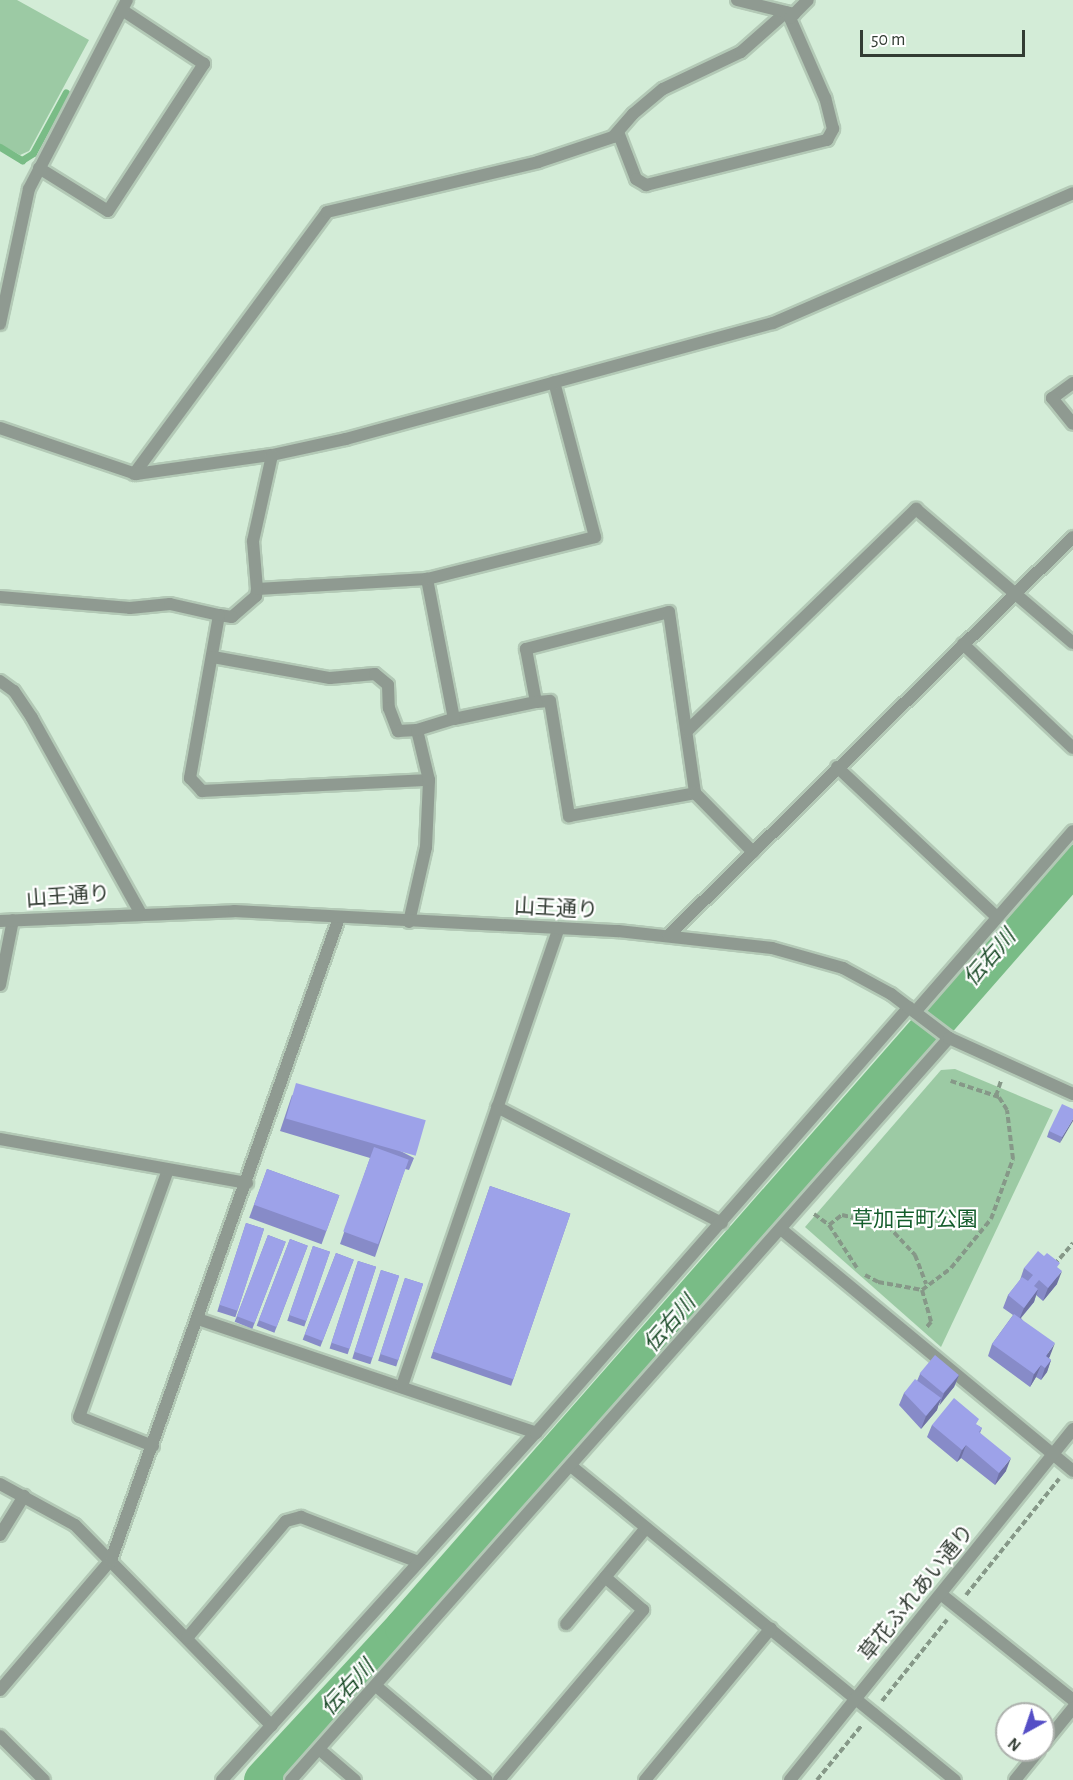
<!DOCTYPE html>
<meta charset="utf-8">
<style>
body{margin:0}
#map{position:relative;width:1073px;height:1780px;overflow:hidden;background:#d3ecd7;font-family:"Alegreya Sans","Noto Sans JP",sans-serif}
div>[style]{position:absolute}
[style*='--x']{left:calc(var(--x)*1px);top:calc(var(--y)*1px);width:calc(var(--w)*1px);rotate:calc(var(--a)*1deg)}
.green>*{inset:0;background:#9ccaa4}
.stream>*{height:7px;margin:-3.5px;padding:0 3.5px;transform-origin:3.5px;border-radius:3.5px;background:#79bc86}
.river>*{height:39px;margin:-19.5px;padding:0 19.5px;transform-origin:19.5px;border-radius:19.5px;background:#79bc86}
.path>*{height:4px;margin-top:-2px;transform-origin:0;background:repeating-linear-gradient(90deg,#869888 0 6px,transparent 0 9px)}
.roads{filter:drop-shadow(2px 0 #b3c9b6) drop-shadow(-2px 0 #b3c9b6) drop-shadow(0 2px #b3c9b6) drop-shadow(0 -2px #b3c9b6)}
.service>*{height:12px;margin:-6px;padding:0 6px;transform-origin:6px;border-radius:6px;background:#8f9a91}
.minor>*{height:12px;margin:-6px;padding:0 6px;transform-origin:6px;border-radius:6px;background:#8f9a91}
.tertiary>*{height:12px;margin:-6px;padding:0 6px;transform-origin:6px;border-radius:6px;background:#8f9a91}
.wall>*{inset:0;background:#878bc8;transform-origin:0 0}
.shaded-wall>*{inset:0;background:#6e71a3}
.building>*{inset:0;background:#9da2e9;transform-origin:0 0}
span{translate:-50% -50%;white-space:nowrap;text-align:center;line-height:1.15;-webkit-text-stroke:4.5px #fff;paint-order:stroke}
.street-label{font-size:21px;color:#323c33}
.park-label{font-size:21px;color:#145d2c}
.water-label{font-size:22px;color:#1a4a27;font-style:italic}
.north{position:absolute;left:995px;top:1702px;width:60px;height:60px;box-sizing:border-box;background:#fff;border:2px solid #adb1ad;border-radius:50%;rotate:220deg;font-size:16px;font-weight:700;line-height:24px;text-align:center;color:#323c33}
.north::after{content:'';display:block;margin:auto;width:21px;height:27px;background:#554ec6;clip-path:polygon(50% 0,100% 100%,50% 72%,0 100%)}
.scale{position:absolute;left:860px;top:30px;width:165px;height:27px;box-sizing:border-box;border:3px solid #323c33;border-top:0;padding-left:8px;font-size:18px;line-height:21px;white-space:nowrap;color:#323c33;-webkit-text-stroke:4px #fff;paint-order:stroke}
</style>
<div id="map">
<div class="green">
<div style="clip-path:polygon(0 0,17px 0,89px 40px,29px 151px,20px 155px,0 144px)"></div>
<div style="clip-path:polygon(955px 1069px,1053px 1110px,941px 1347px,805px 1227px,941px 1070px)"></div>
</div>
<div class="stream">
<div style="--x:0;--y:147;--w:26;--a:31"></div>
<div style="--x:22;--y:160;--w:13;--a:-32"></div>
<div style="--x:33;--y:153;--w:69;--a:-61.6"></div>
</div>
<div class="river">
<div style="--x:263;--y:1780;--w:208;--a:-47.3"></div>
<div style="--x:404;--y:1627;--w:1015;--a:-48.76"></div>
</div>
<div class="path">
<div style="--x:996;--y:1096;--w:16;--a:-72"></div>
<div style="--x:814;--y:1214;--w:19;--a:36"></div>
<div style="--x:829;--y:1225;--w:51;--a:56.9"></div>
<div style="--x:829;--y:1225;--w:16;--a:-38"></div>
<div style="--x:842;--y:1215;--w:47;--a:13.4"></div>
<div style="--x:888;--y:1226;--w:40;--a:47"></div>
<div style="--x:915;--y:1255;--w:31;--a:69"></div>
<div style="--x:1054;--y:1265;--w:29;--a:-49"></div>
<div style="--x:865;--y:1275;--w:15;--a:28"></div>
<div style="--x:878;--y:1282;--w:45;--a:10.3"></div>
<div style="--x:922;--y:1290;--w:33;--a:74"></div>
<div style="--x:931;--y:1322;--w:8;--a:130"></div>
<div style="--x:922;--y:1290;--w:36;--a:-37"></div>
<div style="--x:951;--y:1268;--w:63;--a:-50.8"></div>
<div style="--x:991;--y:1219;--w:64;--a:-69.9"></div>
<div style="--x:1013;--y:1159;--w:49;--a:-97"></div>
<div style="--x:1007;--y:1110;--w:15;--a:-122"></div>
<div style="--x:999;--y:1097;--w:51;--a:-161.6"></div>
<div style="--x:966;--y:1595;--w:149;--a:-51.3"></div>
<div style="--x:882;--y:1701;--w:104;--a:-51.3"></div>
<div style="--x:817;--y:1780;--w:71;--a:-50.7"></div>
</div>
<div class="roads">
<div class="service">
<div style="--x:618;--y:132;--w:50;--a:69"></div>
<div style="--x:636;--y:179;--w:12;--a:31"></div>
<div style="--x:646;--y:185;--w:187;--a:-14"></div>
<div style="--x:827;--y:140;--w:13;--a:-61"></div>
<div style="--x:833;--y:129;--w:32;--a:-104"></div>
<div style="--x:825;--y:98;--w:87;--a:-113.6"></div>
<div style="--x:39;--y:168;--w:81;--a:31.9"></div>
<div style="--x:108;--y:211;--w:176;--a:-56.9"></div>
<div style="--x:204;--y:64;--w:98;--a:-146.6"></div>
<div style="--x:134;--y:474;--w:325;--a:-53.6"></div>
<div style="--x:327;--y:212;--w:217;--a:-13.3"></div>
<div style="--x:538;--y:162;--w:79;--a:-18.4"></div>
<div style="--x:613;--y:137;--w:30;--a:-49"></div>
<div style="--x:633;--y:114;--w:39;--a:-40"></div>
<div style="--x:663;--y:89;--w:86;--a:-25.4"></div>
<div style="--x:741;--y:52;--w:60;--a:-41.6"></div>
<div style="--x:427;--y:579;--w:170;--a:176.6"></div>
<div style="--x:257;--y:589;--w:7;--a:98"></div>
<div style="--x:256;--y:596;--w:32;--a:139"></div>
<div style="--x:232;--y:617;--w:13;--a:-171"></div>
<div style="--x:219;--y:615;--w:166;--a:100.1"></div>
<div style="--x:190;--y:778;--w:18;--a:47"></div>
<div style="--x:202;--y:791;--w:227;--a:-2.8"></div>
<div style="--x:669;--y:612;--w:148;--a:165.5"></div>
<div style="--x:526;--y:649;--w:54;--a:79.3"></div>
<div style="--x:536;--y:702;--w:14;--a:-4"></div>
<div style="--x:550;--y:701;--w:117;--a:80.6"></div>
<div style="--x:569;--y:816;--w:128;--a:-10.3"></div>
<div style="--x:963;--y:644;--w:151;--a:43.4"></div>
<div style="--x:213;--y:657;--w:119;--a:10.2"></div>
<div style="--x:330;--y:678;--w:45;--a:-5.1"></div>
<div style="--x:375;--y:674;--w:17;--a:40"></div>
<div style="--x:388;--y:685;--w:23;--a:88"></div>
<div style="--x:389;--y:708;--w:25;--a:69"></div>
<div style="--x:398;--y:731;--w:19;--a:-3"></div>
<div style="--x:454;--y:719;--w:84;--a:-11.7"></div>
<div style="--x:837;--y:767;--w:219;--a:43.2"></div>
<div style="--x:409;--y:922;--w:77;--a:-77.2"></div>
<div style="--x:426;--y:847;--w:67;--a:-87.4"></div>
<div style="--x:429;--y:780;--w:51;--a:-103.5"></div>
<div style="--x:417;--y:730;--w:39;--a:-17"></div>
<div style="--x:454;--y:719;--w:143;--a:-100.9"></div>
<div style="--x:427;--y:579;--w:173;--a:-14"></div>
<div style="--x:595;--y:537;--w:160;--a:-104.8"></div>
<div style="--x:915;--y:1012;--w:240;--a:-48.9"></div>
<div style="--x:782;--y:1230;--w:378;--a:39.6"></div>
<div style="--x:153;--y:1446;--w:79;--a:-158.6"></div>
<div style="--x:79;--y:1417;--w:263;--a:-70.2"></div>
<div style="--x:0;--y:1535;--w:46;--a:-58.4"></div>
<div style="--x:942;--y:1595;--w:168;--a:38.7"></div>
<div style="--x:566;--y:1624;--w:125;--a:-50.2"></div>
<div style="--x:376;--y:1686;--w:145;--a:40.3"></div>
<div style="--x:0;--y:1736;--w:62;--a:45"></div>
<div style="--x:1043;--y:1745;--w:48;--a:-51"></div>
<div style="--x:499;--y:1780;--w:223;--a:-49.7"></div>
<div style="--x:643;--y:1610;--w:50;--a:-139"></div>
<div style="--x:1015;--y:1780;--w:38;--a:-51"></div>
</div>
<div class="minor">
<div style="--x:737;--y:0;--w:59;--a:13.8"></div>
<div style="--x:790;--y:18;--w:25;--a:-45"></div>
<div style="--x:0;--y:324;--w:138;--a:-77.9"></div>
<div style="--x:29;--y:189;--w:213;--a:-62.6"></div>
<div style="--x:1073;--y:383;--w:26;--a:144"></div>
<div style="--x:1052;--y:398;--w:33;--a:51"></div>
<div style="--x:0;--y:428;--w:144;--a:18.7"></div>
<div style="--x:136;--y:474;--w:137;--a:-8"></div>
<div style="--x:272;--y:455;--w:76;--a:-12.2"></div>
<div style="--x:346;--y:439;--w:442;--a:-15.2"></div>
<div style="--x:773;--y:323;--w:327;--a:-23.4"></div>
<div style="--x:257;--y:589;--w:48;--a:-94.8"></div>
<div style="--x:253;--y:541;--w:88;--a:-77.5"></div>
<div style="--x:0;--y:597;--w:130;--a:4.8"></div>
<div style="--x:130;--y:608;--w:40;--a:-5.7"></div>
<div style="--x:170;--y:604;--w:50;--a:12.7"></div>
<div style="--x:669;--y:612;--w:183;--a:81.8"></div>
<div style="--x:695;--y:793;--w:83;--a:45.5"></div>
<div style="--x:688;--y:730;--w:318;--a:-44.1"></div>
<div style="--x:916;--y:509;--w:206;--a:40.5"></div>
<div style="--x:0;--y:985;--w:66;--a:-78.7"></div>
<div style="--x:497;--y:1107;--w:253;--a:27.3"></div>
<div style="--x:0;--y:1139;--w:251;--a:10.1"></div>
<div style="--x:198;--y:1319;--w:357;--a:18.6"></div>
<div style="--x:402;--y:1386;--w:484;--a:-71.1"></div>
<div style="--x:571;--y:1466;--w:496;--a:39.3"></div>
<div style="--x:0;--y:1484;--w:85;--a:28.7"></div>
<div style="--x:75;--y:1525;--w:281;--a:45.6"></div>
<div style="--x:187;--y:1638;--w:153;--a:-49.8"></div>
<div style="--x:286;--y:1521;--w:16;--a:-15"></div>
<div style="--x:301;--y:1517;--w:125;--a:21"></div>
<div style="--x:0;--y:1690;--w:171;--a:-49.5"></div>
<div style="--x:111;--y:1560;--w:681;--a:-70.45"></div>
<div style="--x:320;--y:1750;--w:46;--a:40.6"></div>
<div style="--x:222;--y:1780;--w:468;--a:-47.9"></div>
<div style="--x:536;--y:1433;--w:566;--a:-48.8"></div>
<div style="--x:291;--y:1780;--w:992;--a:-48.43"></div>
<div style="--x:645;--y:1780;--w:197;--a:-50.3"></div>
</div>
<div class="tertiary">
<div style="--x:0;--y:681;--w:17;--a:36"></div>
<div style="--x:14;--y:691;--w:32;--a:56"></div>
<div style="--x:32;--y:718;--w:222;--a:60.9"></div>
<div style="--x:0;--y:921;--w:234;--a:-2.4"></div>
<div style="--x:234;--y:911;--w:385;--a:3"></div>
<div style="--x:618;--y:931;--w:155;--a:6.3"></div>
<div style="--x:772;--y:948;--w:74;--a:15.7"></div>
<div style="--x:843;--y:968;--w:55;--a:28.4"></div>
<div style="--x:891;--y:994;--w:73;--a:37.2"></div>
<div style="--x:949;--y:1038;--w:136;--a:24.3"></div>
<div style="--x:669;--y:935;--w:567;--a:-44.57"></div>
<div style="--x:790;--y:1780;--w:451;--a:-51.1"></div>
</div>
</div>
<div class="wall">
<div style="clip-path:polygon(292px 1095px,414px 1158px,409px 1170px,405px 1169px,375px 1257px,340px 1244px,370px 1158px,280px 1131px)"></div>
<div style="clip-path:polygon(1073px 1109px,1060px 1143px,1047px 1137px,1049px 1131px)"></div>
<div style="left:267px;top:1169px;width:77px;height:52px;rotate:20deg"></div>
<div style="left:490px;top:1186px;width:85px;height:182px;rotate:19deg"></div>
<div style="left:246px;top:1223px;width:19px;height:93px;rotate:18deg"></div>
<div style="left:268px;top:1235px;width:19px;height:93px;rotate:21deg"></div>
<div style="left:290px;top:1239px;width:19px;height:93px;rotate:21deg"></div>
<div style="left:313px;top:1246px;width:18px;height:79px;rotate:19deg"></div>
<div style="left:336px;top:1253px;width:19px;height:93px;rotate:21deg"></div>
<div style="left:358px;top:1261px;width:19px;height:92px;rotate:18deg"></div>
<div style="clip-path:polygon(1024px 1268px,1058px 1268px,1057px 1284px,1043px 1301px,1036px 1295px,1034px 1302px,1021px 1318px,1050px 1356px,1049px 1358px,1051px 1360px,1047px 1372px,1041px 1380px,1036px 1377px,1030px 1387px,988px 1356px,992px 1344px,1013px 1315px,1003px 1308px,1008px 1295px,1020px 1280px)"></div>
<div style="left:381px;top:1270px;width:19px;height:93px;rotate:18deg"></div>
<div style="left:405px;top:1278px;width:19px;height:87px;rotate:18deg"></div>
<div style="clip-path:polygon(920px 1374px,959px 1375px,954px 1387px,938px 1405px,937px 1410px,921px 1429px,899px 1405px,904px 1393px,917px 1381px)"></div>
<div style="clip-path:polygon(932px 1425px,977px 1425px,982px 1428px,980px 1433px,1006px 1471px,995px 1485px,961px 1458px,957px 1462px,927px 1437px)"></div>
</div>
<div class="shaded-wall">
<div style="clip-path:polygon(1073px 1119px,1073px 1121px,1060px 1143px,1062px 1137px)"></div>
<div style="clip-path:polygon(1062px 1271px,1057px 1284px,1043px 1301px,1048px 1288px)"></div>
<div style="clip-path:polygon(1038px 1289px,1034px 1302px,1019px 1320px,1024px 1308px)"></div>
<div style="clip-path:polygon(1055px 1343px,1050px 1356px,1043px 1366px,1046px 1356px)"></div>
<div style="clip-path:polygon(1051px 1360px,1047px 1372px,1041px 1380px,1045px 1368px)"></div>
<div style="clip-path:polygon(1041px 1365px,1036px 1377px,1030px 1387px,1034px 1374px)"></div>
<div style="clip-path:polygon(959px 1375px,954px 1387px,939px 1406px,944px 1393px)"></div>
<div style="clip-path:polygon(941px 1398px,937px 1410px,921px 1429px,926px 1416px)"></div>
<div style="clip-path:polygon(966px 1445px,961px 1458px,957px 1462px,962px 1450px)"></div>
<div style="clip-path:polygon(1011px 1458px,1006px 1471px,995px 1485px,999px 1473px)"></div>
</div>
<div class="building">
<div style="left:296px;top:1083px;width:135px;height:37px;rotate:16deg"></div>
<div style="clip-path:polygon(1062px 1104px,1073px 1109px,1073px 1119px,1062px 1137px,1049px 1131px)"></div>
<div style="left:374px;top:1147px;width:37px;height:90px;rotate:20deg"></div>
<div style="left:267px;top:1169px;width:77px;height:38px;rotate:20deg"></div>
<div style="left:490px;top:1186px;width:85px;height:175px;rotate:19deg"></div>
<div style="left:246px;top:1223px;width:19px;height:86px;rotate:18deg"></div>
<div style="left:268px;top:1235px;width:19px;height:87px;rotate:21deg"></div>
<div style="left:290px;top:1239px;width:19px;height:87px;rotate:21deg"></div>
<div style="left:313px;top:1246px;width:18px;height:73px;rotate:19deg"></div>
<div style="clip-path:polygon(1038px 1251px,1044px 1256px,1047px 1253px,1060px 1263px,1057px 1267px,1062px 1271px,1048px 1288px,1039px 1280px,1034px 1286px,1038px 1289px,1024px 1308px,1008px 1295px,1022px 1277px,1028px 1281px,1033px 1275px,1024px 1268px)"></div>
<div style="left:336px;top:1253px;width:19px;height:87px;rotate:21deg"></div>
<div style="left:358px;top:1261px;width:19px;height:86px;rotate:18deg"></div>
<div style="left:381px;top:1270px;width:19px;height:86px;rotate:18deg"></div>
<div style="left:405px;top:1278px;width:19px;height:80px;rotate:18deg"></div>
<div style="clip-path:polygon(1014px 1314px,1055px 1343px,1046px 1356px,1051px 1360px,1045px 1368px,1041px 1365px,1034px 1374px,992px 1344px)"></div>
<div style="left:935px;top:1355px;width:31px;height:24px;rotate:40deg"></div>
<div style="clip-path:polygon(915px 1379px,941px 1398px,926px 1416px,904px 1393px)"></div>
<div style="clip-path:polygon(954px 1398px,979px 1419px,976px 1424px,982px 1428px,979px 1432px,1011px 1458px,999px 1473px,966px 1445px,962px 1450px,932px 1425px)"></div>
</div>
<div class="street-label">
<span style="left:68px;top:897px;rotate:-4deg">山王通り</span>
<span style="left:556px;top:909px;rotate:3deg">山王通り</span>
<span style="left:917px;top:1593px;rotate:-51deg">草花ふれあい通り</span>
</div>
<div class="park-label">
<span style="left:915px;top:1220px">草加吉町公園</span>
</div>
<div class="water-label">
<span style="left:990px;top:958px;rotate:-49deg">伝右川</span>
<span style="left:670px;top:1324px;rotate:-49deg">伝右川</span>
<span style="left:348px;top:1688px;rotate:-47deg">伝右川</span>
</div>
<div class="north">N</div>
<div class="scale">50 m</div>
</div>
